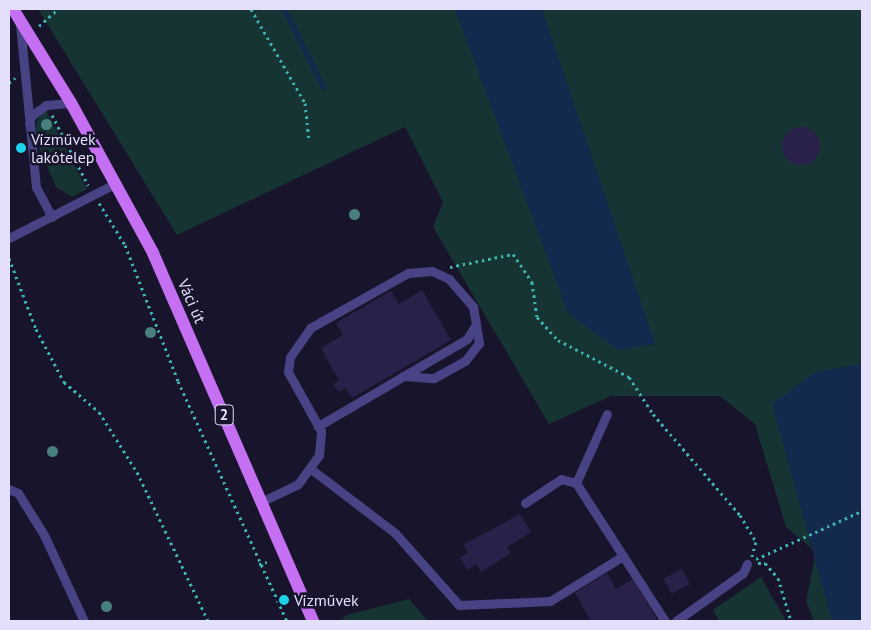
<!DOCTYPE html>
<meta charset="utf-8">
<style>
body{margin:0}
#map{position:relative;width:871px;height:630px;overflow:hidden;background:#18142b;font-family:"PT Sans",sans-serif}
div>[style]{position:absolute}
[style*='--x']{left:calc(var(--x)*1px);top:calc(var(--y)*1px);width:calc(var(--w)*1px);rotate:calc(var(--a)*1deg)}
.green>*{inset:0;background:#173434}
.water>*{inset:0;background:#14294e}
.stream>*{height:5px;margin:-2.5px;padding:0 2.5px;transform-origin:2.5px;border-radius:2.5px;background:#14294e}
.building>*{inset:0;background:#2a214a;transform-origin:0 0}
.round{border-radius:50%}
.path>*{height:3px;margin-top:-1.5px;transform-origin:0;background:repeating-linear-gradient(90deg,#3cb4b0 0 2.5px,transparent 0 6.5px)}
.lane>*{height:9px;margin:-4.5px;padding:0 4.5px;transform-origin:4.5px;border-radius:4.5px;background:#474385}
.primary>*{height:12px;margin:-6px;padding:0 6px;transform-origin:6px;border-radius:6px;background:#c570f3}
.trees>*{width:11px;height:11px;margin:-5.5px;border-radius:50%;background:#48807d}
.dots>*{width:14px;height:14px;translate:-50% -50%;box-sizing:border-box;border:2px solid #18142b;border-radius:50%}
span{translate:-50% -50%;white-space:nowrap;text-align:center;line-height:1.15;-webkit-text-stroke:5px #18142b;paint-order:stroke}
.shield-label span{padding:1px 4px;background:#18142b;border:1px solid;border-radius:4px;-webkit-text-stroke-width:0}
.shield-label{font-size:15px;color:#e4e0fc;font-weight:700}
.poi-label{font-size:16px;color:#e4e0fc}
.left{translate:0 -50%;text-align:left}
.street-label{font-size:16px;color:#e4e0fc}
.frame{position:absolute;inset:0;border:10px solid #e4e0fc;pointer-events:none}
</style>
<div id="map">
<div class="green">
<div style="clip-path:polygon(38px 9px,862px 9px,862px 621px,814px 621px,806px 601px,816px 552px,786px 527px,755px 424px,720px 396px,611px 396px,549px 424px,433px 227px,443px 202px,405px 127px,177px 235px)"></div>
<div style="clip-path:polygon(46px 111px,87px 189px,72px 197px,56px 187px,33px 134px,38px 118px)"></div>
<div style="clip-path:polygon(761px 577px,786px 621px,719px 621px,713px 610px)"></div>
<div style="clip-path:polygon(409px 599px,428px 621px,340px 621px,347px 615px)"></div>
</div>
<div class="water">
<div style="clip-path:polygon(455px 9px,542px 9px,655px 344px,618px 350px,568px 313px)"></div>
<div style="clip-path:polygon(859px 364px,862px 367px,862px 621px,832px 621px,772px 404px,816px 372px)"></div>
</div>
<div class="stream">
<div style="--x:284;--y:9;--w:87;--a:63.4"></div>
</div>
<div class="building">
<div class="round" style="left:782px;top:127px;width:38px;height:38px"></div>
<div style="clip-path:polygon(422px 290px,451px 340px,352px 398px,346px 388px,338px 392px,333px 384px,339px 380px,321px 348px,343px 335px,336px 323px,391px 291px,399px 304px)"></div>
<div style="clip-path:polygon(520px 514px,531px 532px,507px 547px,511px 553px,481px 572px,477px 564px,467px 570px,460px 558px,468px 552px,463px 545px)"></div>
<div style="left:682px;top:569px;width:17px;height:21px;rotate:62deg"></div>
<div style="clip-path:polygon(607px 573px,616px 589px,633px 579px,657px 620px,591px 621px,575px 593px)"></div>
</div>
<div class="path">
<div style="--x:251;--y:9;--w:108;--a:60.1"></div>
<div style="--x:305;--y:103;--w:38;--a:84"></div>
<div style="--x:39;--y:26;--w:25;--a:-42"></div>
<div style="--x:9;--y:83;--w:8;--a:-40"></div>
<div style="--x:52;--y:115;--w:79;--a:62.8"></div>
<div style="--x:99;--y:203;--w:49;--a:58.2"></div>
<div style="--x:125;--y:245;--w:146;--a:68.7"></div>
<div style="--x:178;--y:381;--w:264;--a:65.6"></div>
<div style="--x:9;--y:258;--w:76;--a:69.2"></div>
<div style="--x:36;--y:329;--w:60;--a:62.2"></div>
<div style="--x:64;--y:382;--w:46;--a:40.6"></div>
<div style="--x:99;--y:412;--w:71;--a:57.7"></div>
<div style="--x:137;--y:472;--w:165;--a:64.5"></div>
<div style="--x:450;--y:267;--w:64;--a:-11.7"></div>
<div style="--x:513;--y:254;--w:34;--a:56"></div>
<div style="--x:532;--y:282;--w:35;--a:82"></div>
<div style="--x:537;--y:317;--w:31;--a:48"></div>
<div style="--x:558;--y:340;--w:80;--a:27.5"></div>
<div style="--x:629;--y:377;--w:44;--a:57"></div>
<div style="--x:653;--y:414;--w:133;--a:49.3"></div>
<div style="--x:740;--y:515;--w:31;--a:59"></div>
<div style="--x:756;--y:542;--w:15;--a:106"></div>
<div style="--x:756;--y:559;--w:116;--a:-24.4"></div>
<div style="--x:758;--y:563;--w:7;--a:0"></div>
<div style="--x:765;--y:563;--w:20;--a:49"></div>
<div style="--x:778;--y:578;--w:45;--a:73.2"></div>
<div style="--x:259;--y:564;--w:8;--a:-14"></div>
<div style="--x:279;--y:604;--w:6;--a:-39"></div>
</div>
<div class="lane">
<div style="--x:20;--y:24;--w:164;--a:84.4"></div>
<div style="--x:36;--y:187;--w:34;--a:62"></div>
<div style="--x:29;--y:124;--w:8;--a:-76"></div>
<div style="--x:31;--y:116;--w:19;--a:-36"></div>
<div style="--x:46;--y:105;--w:25;--a:-5"></div>
<div style="--x:9;--y:238;--w:120;--a:-27.2"></div>
<div style="--x:403;--y:376;--w:31;--a:4"></div>
<div style="--x:434;--y:378;--w:35;--a:-29"></div>
<div style="--x:465;--y:361;--w:23;--a:-52"></div>
<div style="--x:479;--y:343;--w:19;--a:-99"></div>
<div style="--x:607;--y:414;--w:76;--a:114.2"></div>
<div style="--x:576;--y:483;--w:164;--a:57.2"></div>
<div style="--x:311;--y:469;--w:106;--a:37.3"></div>
<div style="--x:395;--y:533;--w:96;--a:48.4"></div>
<div style="--x:459;--y:605;--w:91;--a:-2.5"></div>
<div style="--x:550;--y:601;--w:86;--a:-31.7"></div>
<div style="--x:9;--y:489;--w:10;--a:24"></div>
<div style="--x:18;--y:493;--w:49;--a:58.2"></div>
<div style="--x:44;--y:535;--w:95;--a:65.1"></div>
<div style="--x:261;--y:502;--w:41;--a:-25.9"></div>
<div style="--x:298;--y:484;--w:36;--a:-54"></div>
<div style="--x:319;--y:455;--w:24;--a:-85"></div>
<div style="--x:321;--y:431;--w:68;--a:-119.2"></div>
<div style="--x:288;--y:372;--w:15;--a:-82"></div>
<div style="--x:290;--y:357;--w:35;--a:-55"></div>
<div style="--x:310;--y:328;--w:112;--a:-29.3"></div>
<div style="--x:408;--y:273;--w:24;--a:-5"></div>
<div style="--x:432;--y:271;--w:19;--a:25"></div>
<div style="--x:449;--y:279;--w:37;--a:49"></div>
<div style="--x:473;--y:307;--w:17;--a:80"></div>
<div style="--x:476;--y:324;--w:17;--a:121"></div>
<div style="--x:467;--y:339;--w:173;--a:149.7"></div>
<div style="--x:525;--y:503;--w:43;--a:-33.7"></div>
<div style="--x:561;--y:479;--w:16;--a:15"></div>
<div style="--x:676;--y:621;--w:82;--a:-35.6"></div>
<div style="--x:743;--y:573;--w:10;--a:-66"></div>
</div>
<div class="primary">
<div style="--x:13;--y:9;--w:110;--a:58.3"></div>
<div style="--x:71;--y:103;--w:171;--a:61.3"></div>
<div style="--x:153;--y:253;--w:401;--a:66.5"></div>
</div>
<div class="trees">
<div style="left:46px;top:124px"></div>
<div style="left:53px;top:158px"></div>
<div style="left:354px;top:214px"></div>
<div style="left:150px;top:332px"></div>
<div style="left:52px;top:451px"></div>
<div style="left:106px;top:606px"></div>
</div>
<div class="dots">
<div style="left:21px;top:148px;background:#1cd3ec"></div>
<div style="left:284px;top:600px;background:#1cd3ec"></div>
</div>
<div class="shield-label">
<span style="left:224px;top:415px">2</span>
</div>
<div class="poi-label">
<span class="left" style="left:31px;top:148px">Vízművek<br>lakótelep</span>
<span class="left" style="left:294px;top:600px">Vízművek</span>
</div>
<div class="street-label">
<span style="left:192px;top:301px;rotate:66deg">Váci út</span>
</div>
<div class="frame"></div>
</div>
